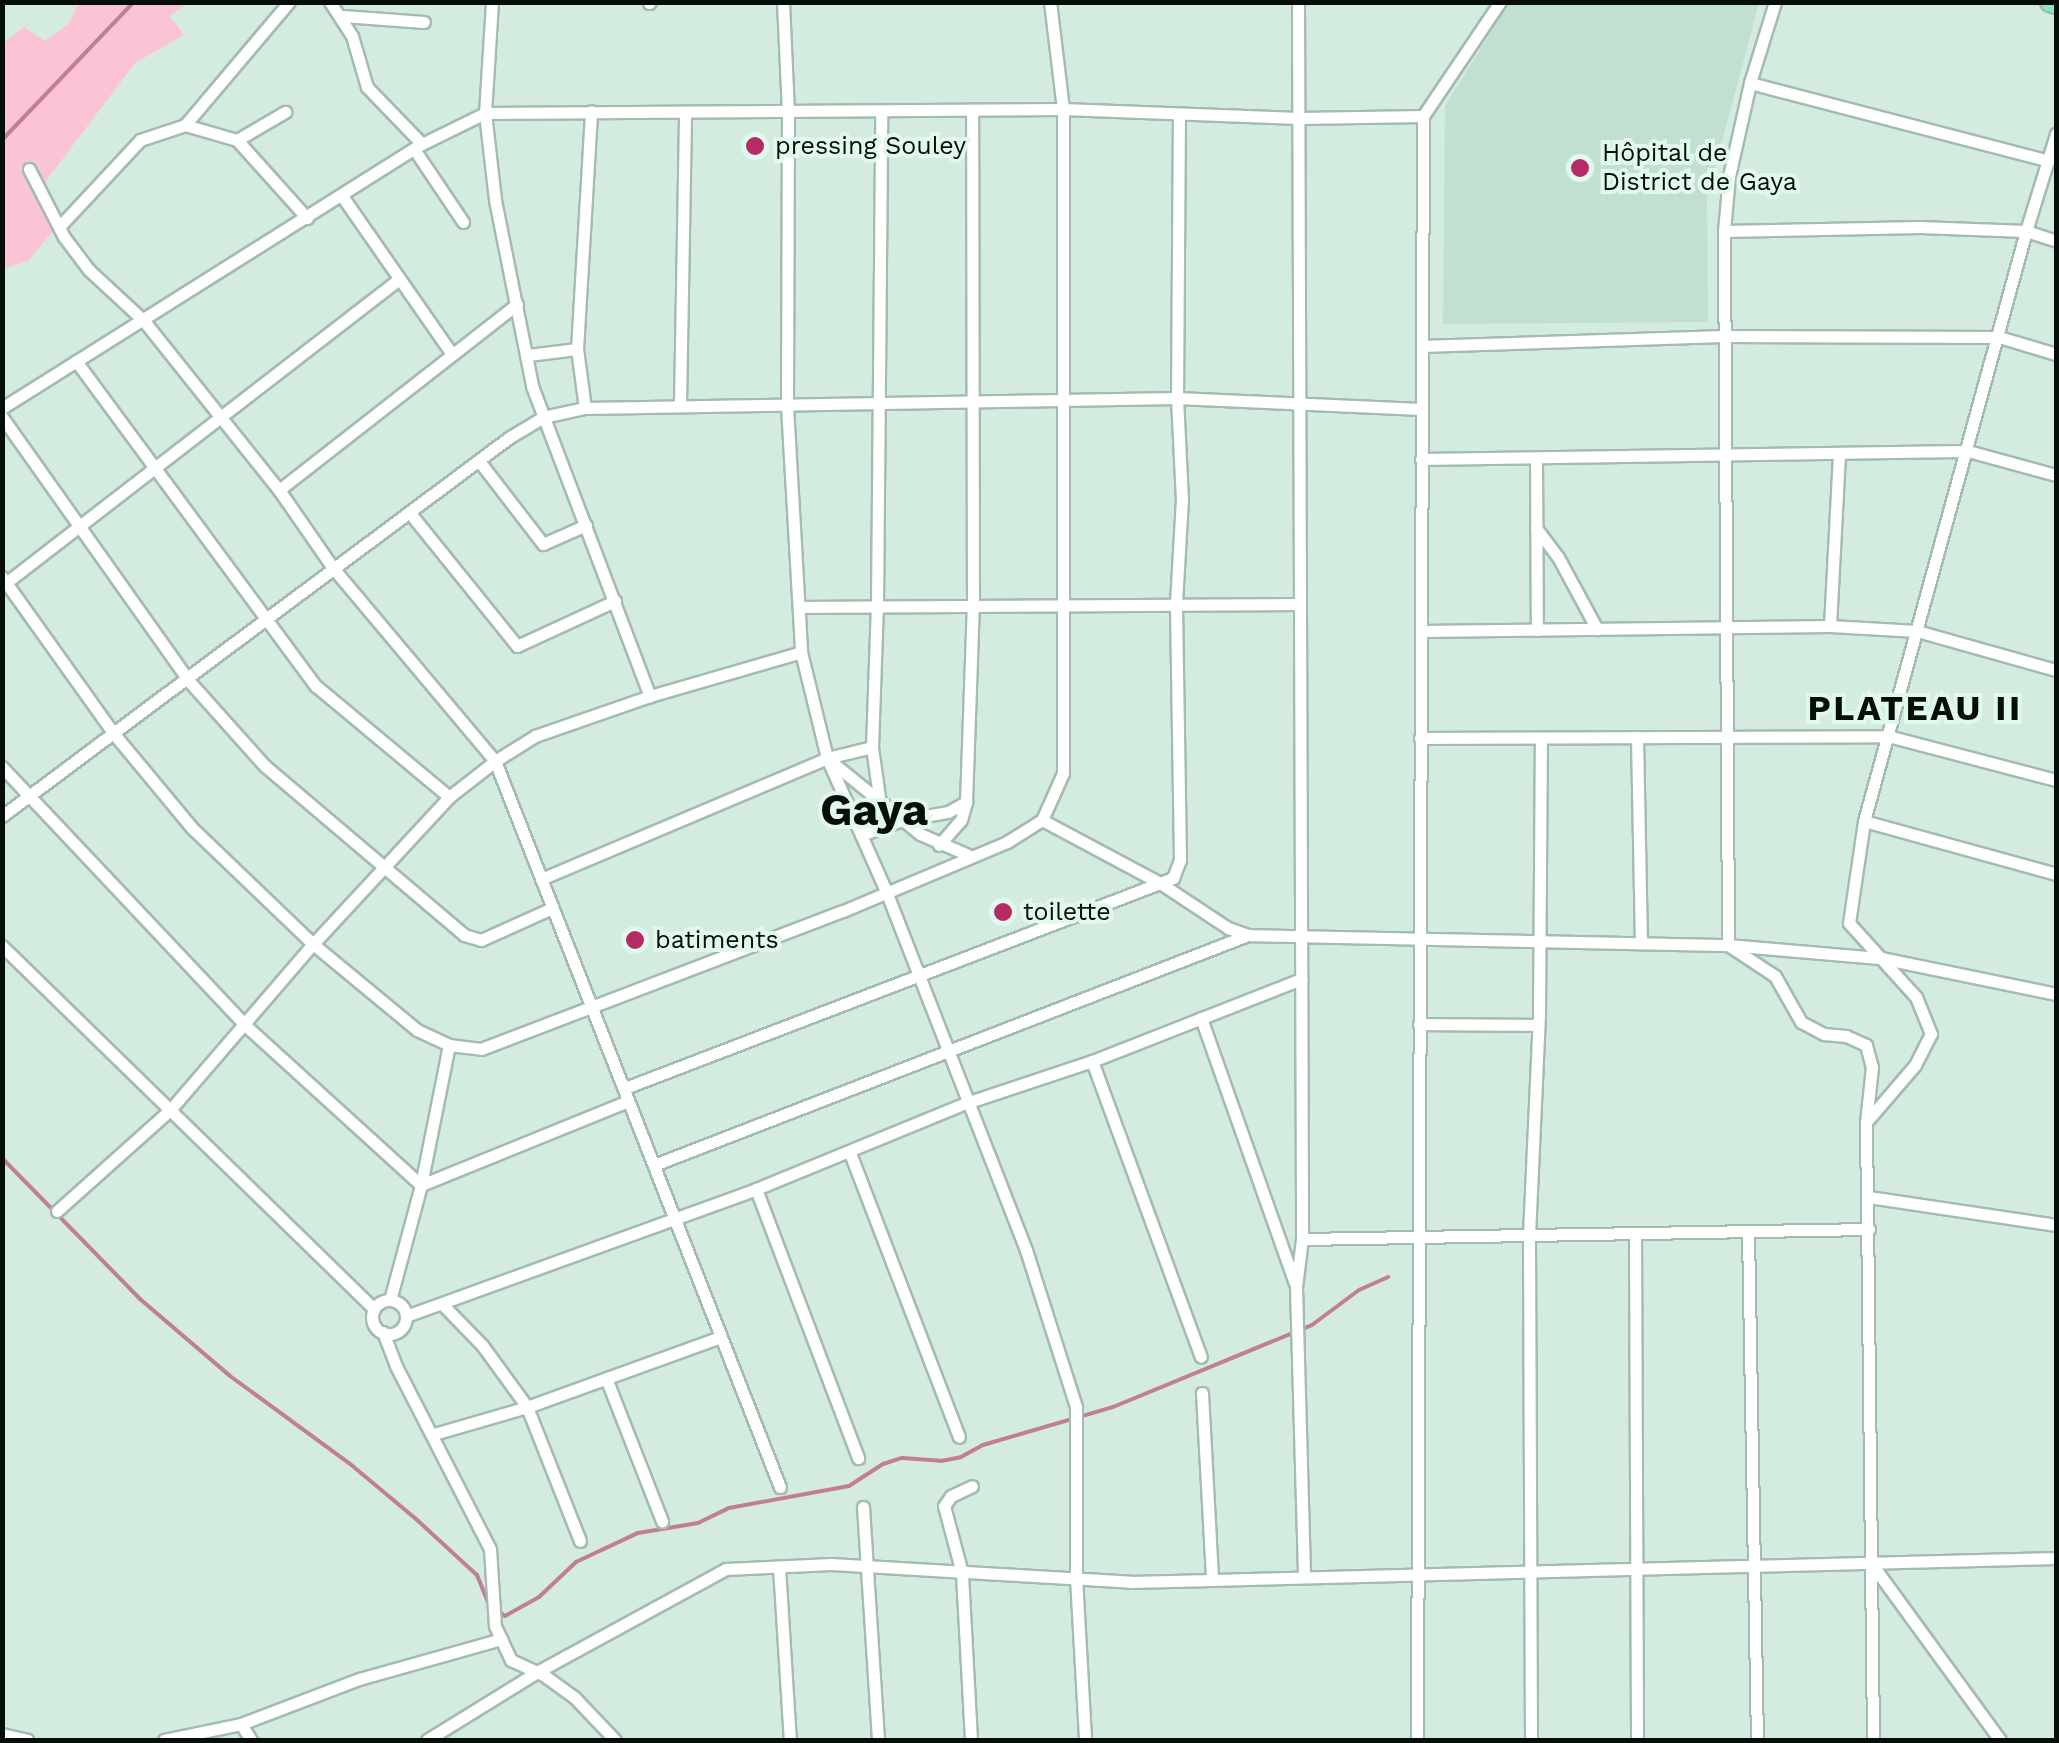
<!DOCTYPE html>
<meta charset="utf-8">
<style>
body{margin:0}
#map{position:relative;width:2059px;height:1743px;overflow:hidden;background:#d4ece0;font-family:"Work Sans",sans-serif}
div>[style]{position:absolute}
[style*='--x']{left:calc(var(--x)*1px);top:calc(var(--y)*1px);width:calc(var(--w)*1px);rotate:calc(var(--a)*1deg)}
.built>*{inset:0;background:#c1e0d1}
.green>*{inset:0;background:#fbc4d4}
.stream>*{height:4px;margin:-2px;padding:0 2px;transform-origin:2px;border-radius:2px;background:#c17f93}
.roads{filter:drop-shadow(2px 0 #a4bbaf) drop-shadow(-2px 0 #a4bbaf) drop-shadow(0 2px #a4bbaf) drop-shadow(0 -2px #a4bbaf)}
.minor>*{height:11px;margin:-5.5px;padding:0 5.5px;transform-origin:5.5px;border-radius:5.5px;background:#fff}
.minor>.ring{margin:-5.5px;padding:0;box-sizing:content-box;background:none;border:11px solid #fff;border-radius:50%}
.primary>*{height:18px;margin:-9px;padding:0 9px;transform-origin:9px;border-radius:9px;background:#87e8c6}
.dots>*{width:28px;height:28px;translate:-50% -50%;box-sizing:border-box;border:5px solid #e1f9ed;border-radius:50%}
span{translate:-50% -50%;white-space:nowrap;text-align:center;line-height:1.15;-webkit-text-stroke:8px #e1f9ed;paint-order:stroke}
.poi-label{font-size:25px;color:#060e0a}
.left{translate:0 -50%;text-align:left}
.district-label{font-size:35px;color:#060e0a;font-weight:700;letter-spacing:2.5px}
.town-label{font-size:45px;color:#060e0a;font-weight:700}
.frame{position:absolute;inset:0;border:5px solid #060e0a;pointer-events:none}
</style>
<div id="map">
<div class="built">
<div style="clip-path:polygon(1509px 3px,1759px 3px,1707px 198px,1708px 322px,1443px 324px,1445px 106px)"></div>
</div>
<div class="green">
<div style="clip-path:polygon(79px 3px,188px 3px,170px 16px,184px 35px,135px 63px,46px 181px,59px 224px,28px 261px,3px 269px,3px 43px,24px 27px,45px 41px,68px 24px)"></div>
</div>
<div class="stream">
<div style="--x:2;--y:140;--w:191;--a:-46.3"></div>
<div style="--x:2;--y:1158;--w:197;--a:45.6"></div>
<div style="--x:140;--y:1299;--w:118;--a:40.5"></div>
<div style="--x:230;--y:1376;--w:147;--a:36.2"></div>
<div style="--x:349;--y:1463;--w:87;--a:39.9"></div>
<div style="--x:416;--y:1519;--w:83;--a:42.6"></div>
<div style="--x:477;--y:1575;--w:29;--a:68"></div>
<div style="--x:499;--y:1612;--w:7;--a:34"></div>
<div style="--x:505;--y:1616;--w:39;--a:-29"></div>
<div style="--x:539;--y:1597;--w:51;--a:-43.4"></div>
<div style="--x:576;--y:1562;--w:68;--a:-25.1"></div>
<div style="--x:638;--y:1533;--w:61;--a:-9.5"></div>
<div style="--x:698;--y:1523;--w:34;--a:-26"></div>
<div style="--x:729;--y:1508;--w:122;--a:-10.4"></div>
<div style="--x:849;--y:1486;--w:40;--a:-32.9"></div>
<div style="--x:883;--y:1464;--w:20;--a:-18"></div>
<div style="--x:902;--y:1458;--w:39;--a:4"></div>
<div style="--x:941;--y:1461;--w:20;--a:-11"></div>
<div style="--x:961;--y:1457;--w:25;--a:-29"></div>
<div style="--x:983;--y:1445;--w:135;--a:-16.3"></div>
<div style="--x:1113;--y:1407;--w:215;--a:-22.4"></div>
<div style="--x:1312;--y:1325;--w:59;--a:-36.7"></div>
<div style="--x:1359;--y:1290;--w:32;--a:-24"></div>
</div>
<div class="roads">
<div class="minor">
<div style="--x:330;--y:2;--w:40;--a:57.1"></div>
<div style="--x:352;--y:36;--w:53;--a:73.6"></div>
<div style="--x:367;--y:87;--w:79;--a:46"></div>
<div style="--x:492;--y:2;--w:111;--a:93.6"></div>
<div style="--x:485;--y:113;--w:88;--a:83.4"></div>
<div style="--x:495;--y:200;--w:190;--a:78.7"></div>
<div style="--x:532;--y:386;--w:332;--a:69.2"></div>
<div style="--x:783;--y:2;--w:111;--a:87.4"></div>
<div style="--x:788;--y:113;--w:293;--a:90.2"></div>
<div style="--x:787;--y:406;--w:246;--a:86.7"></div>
<div style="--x:801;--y:652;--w:109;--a:76.2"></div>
<div style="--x:827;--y:758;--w:145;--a:66.1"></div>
<div style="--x:886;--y:891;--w:385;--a:68.7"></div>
<div style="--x:1026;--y:1250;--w:165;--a:72.3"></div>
<div style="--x:1076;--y:1407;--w:170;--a:90"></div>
<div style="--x:1076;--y:1577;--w:163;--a:86.8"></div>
<div style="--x:1298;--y:2;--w:1237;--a:89.81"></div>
<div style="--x:1302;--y:1239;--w:48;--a:97.1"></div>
<div style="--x:1296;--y:1287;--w:289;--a:88.4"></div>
<div style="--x:1775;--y:2;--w:85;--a:107.2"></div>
<div style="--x:1750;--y:83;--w:95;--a:102.7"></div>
<div style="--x:1729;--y:176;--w:55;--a:95.2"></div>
<div style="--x:1724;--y:231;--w:714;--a:89.68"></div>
<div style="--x:1728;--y:945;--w:154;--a:4.9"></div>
<div style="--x:1881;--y:958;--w:179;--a:11.6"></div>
<div style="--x:649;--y:3;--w:1;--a:-45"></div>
<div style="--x:343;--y:16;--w:81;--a:4.2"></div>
<div style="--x:1750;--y:83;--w:309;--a:14.6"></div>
<div style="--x:185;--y:125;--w:161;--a:-49.8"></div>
<div style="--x:237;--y:140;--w:56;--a:-30.3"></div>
<div style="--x:414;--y:149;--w:88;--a:56.1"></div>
<div style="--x:29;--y:169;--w:76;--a:62.8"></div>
<div style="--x:64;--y:237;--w:41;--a:52.9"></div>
<div style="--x:89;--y:270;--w:75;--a:42.8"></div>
<div style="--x:144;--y:321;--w:216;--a:51.4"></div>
<div style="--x:279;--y:490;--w:95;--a:55.3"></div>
<div style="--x:333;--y:568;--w:252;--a:50"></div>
<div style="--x:495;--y:761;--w:780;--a:68.57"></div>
<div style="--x:342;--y:196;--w:193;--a:55.2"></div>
<div style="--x:59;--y:227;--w:119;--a:-47"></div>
<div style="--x:140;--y:140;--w:47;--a:-18.4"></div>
<div style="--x:185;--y:125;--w:54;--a:16.1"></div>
<div style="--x:237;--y:140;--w:105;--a:48.1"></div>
<div style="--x:1724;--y:231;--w:196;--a:-1.2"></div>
<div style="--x:1920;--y:227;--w:106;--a:2.2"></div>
<div style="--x:2026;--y:231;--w:32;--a:18"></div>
<div style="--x:1422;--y:346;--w:302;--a:-1.9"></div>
<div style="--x:1724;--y:336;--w:275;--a:0.2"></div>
<div style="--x:1999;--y:337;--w:59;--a:16.6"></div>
<div style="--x:528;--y:355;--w:49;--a:-7"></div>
<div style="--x:76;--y:361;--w:404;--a:53.6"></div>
<div style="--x:316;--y:686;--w:173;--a:39.8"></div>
<div style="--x:680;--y:404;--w:292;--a:-89"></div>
<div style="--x:2;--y:408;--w:496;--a:-32.2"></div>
<div style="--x:422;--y:144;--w:70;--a:-26.2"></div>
<div style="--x:485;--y:113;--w:578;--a:-0.4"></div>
<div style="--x:1063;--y:109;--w:236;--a:2.2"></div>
<div style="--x:1299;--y:118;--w:124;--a:-0.9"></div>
<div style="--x:585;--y:408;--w:592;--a:-0.97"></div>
<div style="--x:1177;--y:398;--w:244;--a:2.6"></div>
<div style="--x:2;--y:417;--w:322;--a:54.7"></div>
<div style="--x:188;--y:680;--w:115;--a:48.2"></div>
<div style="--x:265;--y:766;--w:261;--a:40.3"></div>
<div style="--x:464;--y:935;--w:18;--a:16"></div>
<div style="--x:481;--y:940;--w:78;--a:-24.3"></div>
<div style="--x:1536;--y:458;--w:172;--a:89.7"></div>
<div style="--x:1421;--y:459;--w:547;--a:-0.84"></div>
<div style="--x:1968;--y:451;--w:91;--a:15.3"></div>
<div style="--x:479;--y:461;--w:105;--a:52.4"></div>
<div style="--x:543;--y:544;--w:47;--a:-23.8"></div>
<div style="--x:279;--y:490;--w:302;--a:-38"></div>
<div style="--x:409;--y:512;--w:172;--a:51.1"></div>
<div style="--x:517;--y:646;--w:108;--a:-24.7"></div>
<div style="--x:1536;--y:528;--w:36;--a:53"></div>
<div style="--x:1558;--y:557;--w:82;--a:61.6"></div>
<div style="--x:2;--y:577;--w:193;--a:54.5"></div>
<div style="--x:114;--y:734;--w:122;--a:50.3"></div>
<div style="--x:192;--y:828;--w:168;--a:43.8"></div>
<div style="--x:313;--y:944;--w:135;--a:39.6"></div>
<div style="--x:417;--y:1030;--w:35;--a:25"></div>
<div style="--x:449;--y:1045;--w:32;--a:7"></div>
<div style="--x:481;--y:1049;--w:387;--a:-20.9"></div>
<div style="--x:843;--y:911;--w:178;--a:-22.8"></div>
<div style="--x:1007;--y:842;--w:41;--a:-32.2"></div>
<div style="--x:1042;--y:820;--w:51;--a:-65.9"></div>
<div style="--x:1063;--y:773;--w:664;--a:-90"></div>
<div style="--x:1063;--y:109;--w:108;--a:-96.9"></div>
<div style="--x:7;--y:582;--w:495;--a:-37.7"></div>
<div style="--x:799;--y:607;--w:500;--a:-0.34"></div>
<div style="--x:1830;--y:626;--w:173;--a:-87"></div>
<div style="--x:1421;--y:631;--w:409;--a:-0.7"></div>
<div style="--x:1830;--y:626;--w:87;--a:3.3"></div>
<div style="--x:1917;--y:631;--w:144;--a:15.7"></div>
<div style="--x:1637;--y:737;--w:206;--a:88.9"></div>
<div style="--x:1420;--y:738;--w:468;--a:-0.2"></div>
<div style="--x:1888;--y:736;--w:174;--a:14.7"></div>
<div style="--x:833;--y:763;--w:112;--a:39.2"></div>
<div style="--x:920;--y:834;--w:52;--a:23.6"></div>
<div style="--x:2;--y:767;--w:354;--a:46.7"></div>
<div style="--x:245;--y:1025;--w:238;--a:42.3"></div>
<div style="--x:421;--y:1185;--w:223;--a:-22.1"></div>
<div style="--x:880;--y:804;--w:58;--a:-98"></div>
<div style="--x:872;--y:747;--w:140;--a:-88"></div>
<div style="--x:877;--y:607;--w:495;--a:-89.5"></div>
<div style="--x:2;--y:816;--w:634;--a:-36.73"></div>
<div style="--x:510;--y:437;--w:39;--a:-31"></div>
<div style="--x:543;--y:417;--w:43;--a:-12.1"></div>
<div style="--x:585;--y:408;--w:60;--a:-97.7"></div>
<div style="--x:577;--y:349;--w:238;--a:-86.6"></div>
<div style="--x:1042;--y:820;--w:134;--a:28.1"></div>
<div style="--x:1160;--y:883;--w:82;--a:33.5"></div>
<div style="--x:1228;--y:928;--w:21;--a:19"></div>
<div style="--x:1248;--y:935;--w:480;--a:1.2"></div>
<div style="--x:1728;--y:945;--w:56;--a:33.4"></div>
<div style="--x:1775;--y:976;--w:53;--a:60.5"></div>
<div style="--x:1801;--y:1022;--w:26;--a:28"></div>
<div style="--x:1824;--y:1034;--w:22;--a:5"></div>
<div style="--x:1846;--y:1036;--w:22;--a:24"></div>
<div style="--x:1866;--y:1045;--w:23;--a:75"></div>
<div style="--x:1872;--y:1067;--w:55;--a:96.2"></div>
<div style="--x:1866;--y:1122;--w:618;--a:89.35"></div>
<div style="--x:1864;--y:821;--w:199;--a:15.4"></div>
<div style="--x:861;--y:835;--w:44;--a:-20.1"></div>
<div style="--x:902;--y:820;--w:47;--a:-9.9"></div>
<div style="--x:948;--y:812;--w:21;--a:-29"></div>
<div style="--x:939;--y:845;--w:33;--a:-49"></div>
<div style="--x:961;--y:820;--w:19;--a:-74"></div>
<div style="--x:966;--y:802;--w:196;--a:-88"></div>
<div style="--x:973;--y:606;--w:495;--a:-90.1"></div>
<div style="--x:541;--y:879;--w:311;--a:-22.9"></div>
<div style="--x:827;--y:758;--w:46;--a:-13.7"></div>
<div style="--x:2;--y:946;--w:520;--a:44.3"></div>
<div style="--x:1201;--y:1018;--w:281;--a:70.5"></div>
<div style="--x:1419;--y:1024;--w:119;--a:0.5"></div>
<div style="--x:1092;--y:1061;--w:315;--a:69.8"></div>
<div style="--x:625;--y:1088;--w:587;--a:-20.97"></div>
<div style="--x:1173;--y:878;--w:19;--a:-69"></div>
<div style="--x:1180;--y:860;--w:257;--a:-90.9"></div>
<div style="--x:1176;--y:603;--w:103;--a:-86.7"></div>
<div style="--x:1182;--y:500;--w:102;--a:-92.8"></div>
<div style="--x:1177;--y:398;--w:284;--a:-89.6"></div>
<div style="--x:1867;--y:1121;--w:74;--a:-49.4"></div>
<div style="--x:1915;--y:1065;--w:35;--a:-63"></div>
<div style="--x:1931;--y:1034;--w:40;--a:-112"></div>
<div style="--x:1916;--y:997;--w:100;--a:-132.2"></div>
<div style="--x:1849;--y:923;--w:103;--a:-81.6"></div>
<div style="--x:1864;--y:821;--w:612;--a:-74.65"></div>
<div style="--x:2026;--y:231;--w:102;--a:-72.8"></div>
<div style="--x:850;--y:1153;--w:304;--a:69"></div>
<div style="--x:654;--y:1165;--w:637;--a:-21.17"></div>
<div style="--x:756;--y:1189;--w:288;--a:69.2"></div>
<div style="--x:1869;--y:1197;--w:189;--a:8.5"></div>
<div style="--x:57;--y:1211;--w:152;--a:-41.8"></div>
<div style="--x:170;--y:1110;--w:219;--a:-49.3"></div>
<div style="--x:313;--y:944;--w:200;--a:-47.2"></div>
<div style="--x:449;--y:797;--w:58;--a:-38"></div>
<div style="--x:495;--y:761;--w:47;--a:-32"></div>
<div style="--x:535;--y:736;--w:122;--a:-19.2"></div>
<div style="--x:650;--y:696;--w:157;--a:-16.2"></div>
<div style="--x:1748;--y:1231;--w:509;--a:88.99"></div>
<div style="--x:1635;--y:1234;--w:506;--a:89.77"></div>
<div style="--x:1302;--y:1239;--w:567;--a:-1.01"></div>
<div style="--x:390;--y:1300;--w:119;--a:-74.9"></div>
<div style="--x:421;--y:1185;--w:143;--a:-78.7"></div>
<div class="ring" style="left:372px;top:1300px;width:23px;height:23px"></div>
<div style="--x:442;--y:1304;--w:57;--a:45.7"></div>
<div style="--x:482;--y:1345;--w:77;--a:54"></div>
<div style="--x:527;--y:1407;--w:144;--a:68.4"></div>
<div style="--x:406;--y:1316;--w:372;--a:-19.9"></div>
<div style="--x:756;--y:1189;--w:227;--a:-22.3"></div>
<div style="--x:966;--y:1103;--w:133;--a:-18.4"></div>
<div style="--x:1092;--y:1061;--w:225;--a:-21.4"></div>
<div style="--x:383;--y:1332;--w:36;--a:69"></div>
<div style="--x:396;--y:1366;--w:206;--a:62.8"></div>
<div style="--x:490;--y:1549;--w:77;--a:86.3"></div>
<div style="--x:495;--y:1626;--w:38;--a:65"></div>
<div style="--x:511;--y:1660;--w:38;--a:25"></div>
<div style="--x:545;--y:1676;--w:37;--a:36"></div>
<div style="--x:575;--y:1698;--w:58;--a:46.4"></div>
<div style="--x:606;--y:1378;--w:154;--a:68.6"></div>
<div style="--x:1202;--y:1393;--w:185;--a:86.9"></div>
<div style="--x:434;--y:1434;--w:97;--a:-16.2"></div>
<div style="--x:527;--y:1407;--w:205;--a:-19.9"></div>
<div style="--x:863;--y:1507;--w:233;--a:86.3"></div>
<div style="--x:1871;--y:1563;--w:219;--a:53.9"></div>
<div style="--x:779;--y:1567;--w:173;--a:86.4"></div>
<div style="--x:241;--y:1724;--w:19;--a:58"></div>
<div style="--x:2;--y:1734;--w:26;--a:13"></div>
<div style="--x:164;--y:1740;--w:79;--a:-11.7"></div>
<div style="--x:241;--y:1724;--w:126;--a:-20.9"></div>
<div style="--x:359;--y:1679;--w:148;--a:-15.7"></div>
<div style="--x:427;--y:1740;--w:129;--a:-31.7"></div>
<div style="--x:537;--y:1672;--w:215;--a:-28.6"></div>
<div style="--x:726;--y:1569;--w:105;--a:-2.7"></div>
<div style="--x:831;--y:1564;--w:301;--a:3.4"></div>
<div style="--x:1131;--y:1582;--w:925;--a:-1.49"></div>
<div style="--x:971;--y:1740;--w:167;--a:-93.1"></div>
<div style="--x:962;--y:1573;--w:69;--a:-105"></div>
<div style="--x:944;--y:1506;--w:12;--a:-55"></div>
<div style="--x:951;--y:1496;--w:23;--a:-25"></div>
<div style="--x:1417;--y:1740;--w:1624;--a:-89.79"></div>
<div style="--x:1423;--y:116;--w:138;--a:-56"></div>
<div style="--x:1531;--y:1740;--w:505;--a:-90.23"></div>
<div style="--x:1529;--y:1235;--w:222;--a:-87.4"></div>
<div style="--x:1539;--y:1013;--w:275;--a:-89.6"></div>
</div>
<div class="primary">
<div style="--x:2050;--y:2;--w:6;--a:18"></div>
</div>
</div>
<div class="dots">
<div style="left:755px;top:146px;background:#b62b65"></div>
<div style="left:1580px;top:168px;background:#b62b65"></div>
<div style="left:1003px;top:912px;background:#b62b65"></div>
<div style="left:635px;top:940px;background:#b62b65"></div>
</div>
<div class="poi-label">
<span class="left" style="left:775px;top:146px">pressing Souley</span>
<span class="left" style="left:1602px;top:168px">Hôpital de<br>District de Gaya</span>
<span class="left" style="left:1023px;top:912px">toilette</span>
<span class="left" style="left:655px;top:940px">batiments</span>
</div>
<div class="district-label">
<span style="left:1915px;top:708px">PLATEAU II</span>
</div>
<div class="town-label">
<span style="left:874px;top:810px">Gaya</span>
</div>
<div class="frame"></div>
</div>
